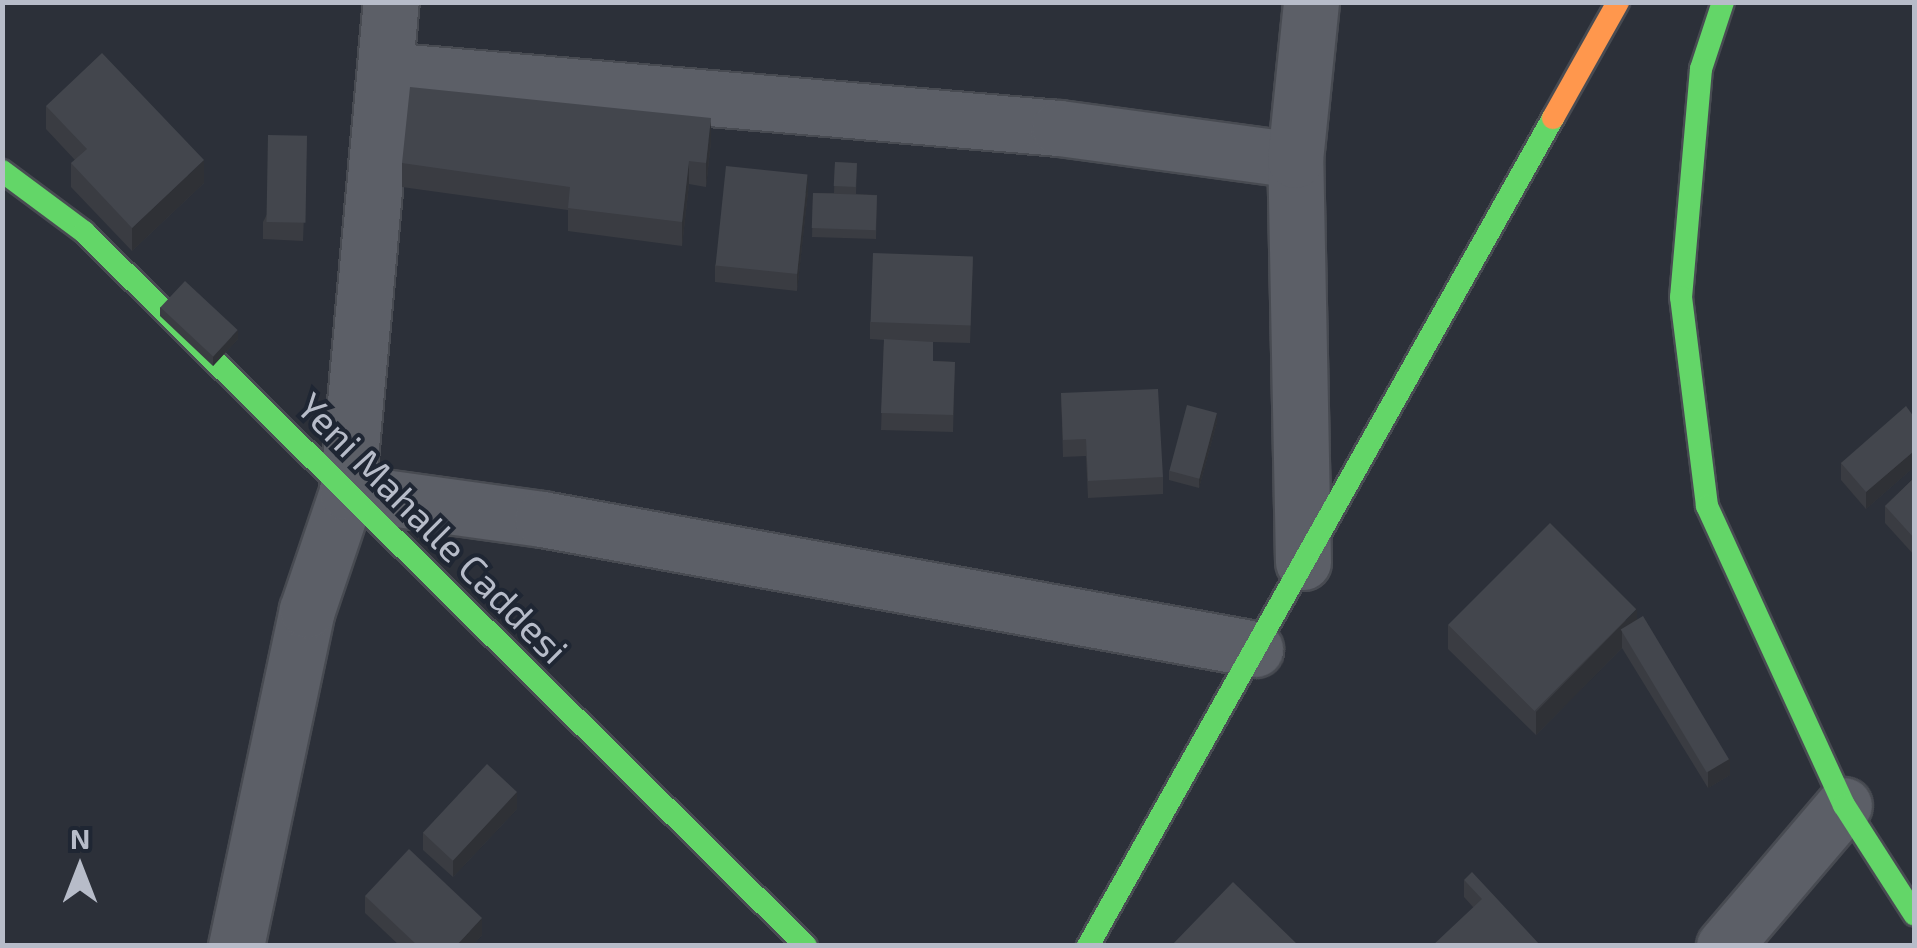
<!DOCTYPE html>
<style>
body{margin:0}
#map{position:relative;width:1917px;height:948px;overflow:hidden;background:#2c3039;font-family:"Exo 2",sans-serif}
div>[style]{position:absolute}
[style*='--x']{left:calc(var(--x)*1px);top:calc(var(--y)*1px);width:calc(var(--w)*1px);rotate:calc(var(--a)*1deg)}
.roads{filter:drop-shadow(2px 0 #484b52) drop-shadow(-2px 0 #484b52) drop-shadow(0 2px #484b52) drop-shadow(0 -2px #484b52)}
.street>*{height:55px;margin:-27.5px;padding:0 27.5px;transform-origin:27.5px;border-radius:27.5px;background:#5c5f67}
.fast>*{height:22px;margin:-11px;padding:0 11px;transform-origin:11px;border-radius:11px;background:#63d668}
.slow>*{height:22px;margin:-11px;padding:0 11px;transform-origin:11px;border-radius:11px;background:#ff974d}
.wall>*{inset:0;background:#3a3c42}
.shaded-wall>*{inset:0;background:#2f3136}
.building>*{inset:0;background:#43464d;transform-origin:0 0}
span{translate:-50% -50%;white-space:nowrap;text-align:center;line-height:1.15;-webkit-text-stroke:8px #1f2633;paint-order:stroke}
.street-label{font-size:38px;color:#b7bcc9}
.frame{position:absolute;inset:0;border:5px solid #b7bcc9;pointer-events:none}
.north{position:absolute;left:30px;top:818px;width:100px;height:100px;-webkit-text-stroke:8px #1f2633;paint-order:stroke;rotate:0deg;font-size:28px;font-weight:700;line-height:40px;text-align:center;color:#b7bcc9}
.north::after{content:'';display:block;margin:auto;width:35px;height:45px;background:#b7bcc9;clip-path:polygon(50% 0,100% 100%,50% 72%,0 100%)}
</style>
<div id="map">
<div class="roads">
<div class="street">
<div style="--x:385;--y:70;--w:676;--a:4.92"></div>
<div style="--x:1059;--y:128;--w:238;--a:7.7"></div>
<div style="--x:347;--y:492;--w:197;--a:7.9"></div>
<div style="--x:542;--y:519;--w:725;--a:10.33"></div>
<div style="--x:1303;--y:562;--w:402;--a:-91.1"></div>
<div style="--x:1295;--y:160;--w:159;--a:-84.2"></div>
<div style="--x:236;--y:946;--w:343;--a:-78.1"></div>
<div style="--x:307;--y:610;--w:125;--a:-71.3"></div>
<div style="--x:347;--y:492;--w:492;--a:-84.9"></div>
<div style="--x:1724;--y:946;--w:185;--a:-49.6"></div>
</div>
<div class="fast">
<div style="--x:1723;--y:2;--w:71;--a:108.2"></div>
<div style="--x:1701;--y:69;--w:229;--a:95"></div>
<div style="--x:1681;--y:297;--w:211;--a:82.9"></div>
<div style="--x:1707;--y:506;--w:329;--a:65.4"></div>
<div style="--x:1844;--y:805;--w:130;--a:57.3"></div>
<div style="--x:2;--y:171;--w:102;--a:36.6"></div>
<div style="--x:84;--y:232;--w:1015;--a:44.68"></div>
<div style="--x:1088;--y:946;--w:950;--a:-60.68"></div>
</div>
<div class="slow">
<div style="--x:1553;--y:118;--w:133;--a:-60.7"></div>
</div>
</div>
<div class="wall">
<div style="clip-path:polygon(46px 106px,204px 183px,132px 251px,71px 187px,71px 163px,75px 160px,46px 129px)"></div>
<div style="clip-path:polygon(307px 136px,303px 241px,263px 239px,263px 222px)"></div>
<div style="clip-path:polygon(711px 141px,706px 187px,689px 184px,682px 246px,568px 231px,568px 210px,402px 187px,402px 163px)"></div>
<div style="clip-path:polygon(835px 162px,857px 163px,856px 194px,877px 195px,876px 239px,812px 237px,813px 193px,834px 193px)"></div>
<div style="clip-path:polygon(808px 191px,797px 291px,715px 282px,715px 265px)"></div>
<div style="clip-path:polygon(973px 257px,970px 343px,933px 342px,933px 361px,955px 362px,953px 432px,881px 430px,884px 340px,870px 339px,870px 322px)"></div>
<div style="clip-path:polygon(160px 307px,238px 339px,213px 366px,160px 316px)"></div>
<div style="clip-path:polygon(1061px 393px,1163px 477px,1163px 494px,1088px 498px,1086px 456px,1063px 457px)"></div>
<div style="clip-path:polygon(1914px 417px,1914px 467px,1866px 509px,1841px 480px,1841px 463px)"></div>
<div style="clip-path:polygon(1217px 422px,1199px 488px,1169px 480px,1169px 471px)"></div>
<div style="clip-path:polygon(1914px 478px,1914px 555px,1885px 523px,1885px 506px)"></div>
<div style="clip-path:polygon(1637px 620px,1730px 775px,1708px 788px,1622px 648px,1536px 735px,1448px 649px,1448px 625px)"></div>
<div style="clip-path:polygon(517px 809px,453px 877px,423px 850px,423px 833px)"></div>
<div style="clip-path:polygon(1464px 880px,1541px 946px,1473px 907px,1464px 897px)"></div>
<div style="clip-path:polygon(365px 896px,482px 935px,472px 946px,400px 946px,365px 913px)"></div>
</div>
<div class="shaded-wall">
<div style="clip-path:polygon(711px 118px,711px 141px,706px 187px,706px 163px)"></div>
<div style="clip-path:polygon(204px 160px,204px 183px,132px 251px,132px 228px)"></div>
<div style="clip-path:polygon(689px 161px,689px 184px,682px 246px,682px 222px)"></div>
<div style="clip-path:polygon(808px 174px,808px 191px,797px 291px,797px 274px)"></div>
<div style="clip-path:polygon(238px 330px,238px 339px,213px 366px,213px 357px)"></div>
<div style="clip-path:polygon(1217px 413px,1217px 422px,1199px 488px,1199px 479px)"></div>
<div style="clip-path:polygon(1914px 451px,1914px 467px,1866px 509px,1866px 492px)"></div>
<div style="clip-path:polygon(1637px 609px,1637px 632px,1622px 631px,1622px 648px,1536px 735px,1536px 712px)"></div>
<div style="clip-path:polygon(1730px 758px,1730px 775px,1708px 788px,1708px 771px)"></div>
<div style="clip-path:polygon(517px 792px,517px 809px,453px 877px,453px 860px)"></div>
<div style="clip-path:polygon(482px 918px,482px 935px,472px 946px,456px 946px)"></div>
</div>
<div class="building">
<div style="clip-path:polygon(102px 53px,204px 160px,132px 228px,71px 163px,87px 149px,46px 106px)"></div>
<div style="clip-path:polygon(410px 87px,711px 118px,706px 163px,689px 161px,682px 222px,568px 208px,570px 187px,402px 163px)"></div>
<div style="left:268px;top:135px;width:39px;height:87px;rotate:1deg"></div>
<div style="left:835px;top:162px;width:22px;height:24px;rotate:3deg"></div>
<div style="left:726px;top:166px;width:82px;height:100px;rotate:6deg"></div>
<div style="left:813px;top:193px;width:64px;height:35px;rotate:2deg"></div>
<div style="left:873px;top:253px;width:100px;height:69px;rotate:2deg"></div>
<div style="left:185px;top:281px;width:72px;height:36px;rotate:43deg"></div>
<div style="clip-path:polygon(884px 339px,933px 342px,933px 361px,955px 362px,953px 415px,881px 413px)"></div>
<div style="clip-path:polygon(1158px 389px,1163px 477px,1088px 481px,1086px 439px,1063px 440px,1061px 393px)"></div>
<div style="left:1187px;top:405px;width:31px;height:68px;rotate:15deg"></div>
<div style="clip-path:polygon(1906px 406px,1914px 417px,1914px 451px,1866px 492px,1841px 463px)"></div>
<div style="clip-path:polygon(1914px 478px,1914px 538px,1885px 506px)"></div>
<div style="left:1550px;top:523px;width:122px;height:144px;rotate:45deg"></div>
<div style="left:1643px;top:616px;width:167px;height:26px;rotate:59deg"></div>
<div style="left:487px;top:764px;width:41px;height:94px;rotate:43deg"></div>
<div style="clip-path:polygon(409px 849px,482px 918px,456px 946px,418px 946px,365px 896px)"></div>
<div style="clip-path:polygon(1472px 872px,1541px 946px,1432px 946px,1482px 899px,1464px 880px)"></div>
<div style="clip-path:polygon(1233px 882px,1297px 944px,1296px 946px,1171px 946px)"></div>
</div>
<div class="street-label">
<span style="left:433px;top:528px;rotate:45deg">Yeni Mahalle Caddesi</span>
</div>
<div class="frame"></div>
<div class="north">N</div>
</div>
